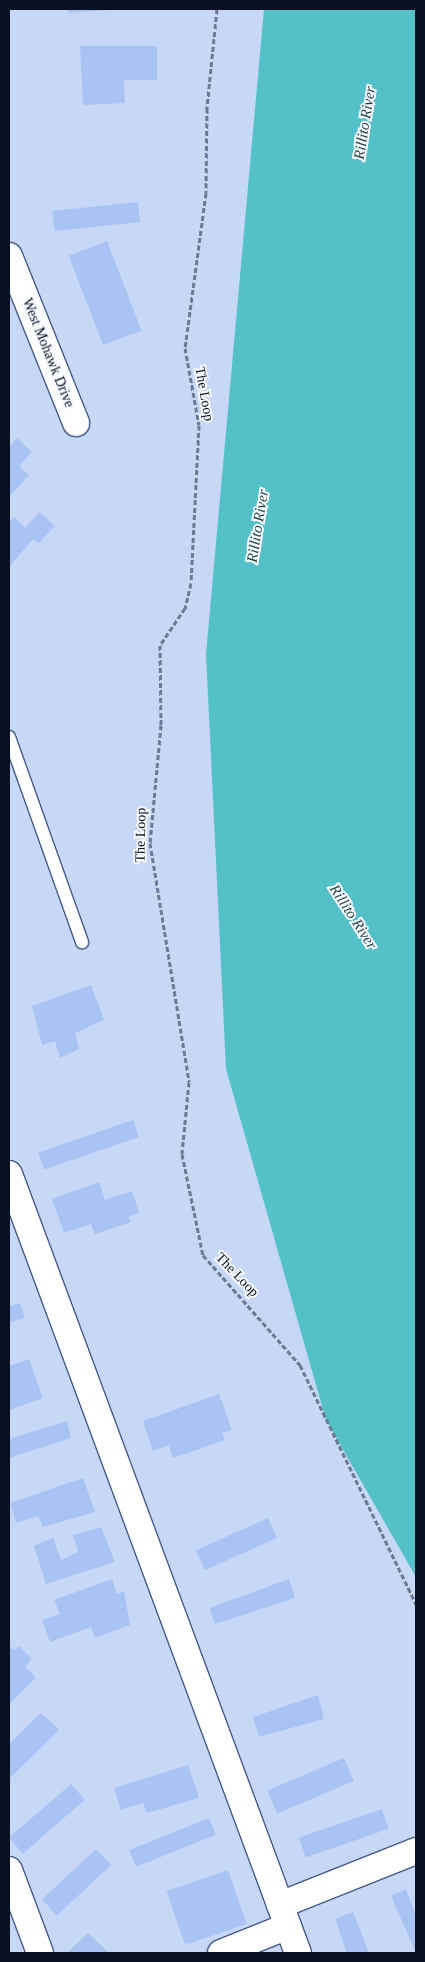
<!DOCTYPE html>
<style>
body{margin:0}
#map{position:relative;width:425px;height:1962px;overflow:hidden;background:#c7d8f6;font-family:Georgia,serif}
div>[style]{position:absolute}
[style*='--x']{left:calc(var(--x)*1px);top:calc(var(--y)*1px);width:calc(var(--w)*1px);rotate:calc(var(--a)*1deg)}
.water>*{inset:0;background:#54c1c9}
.building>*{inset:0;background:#a8c3f4;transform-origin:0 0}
.path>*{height:3px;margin-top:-1.5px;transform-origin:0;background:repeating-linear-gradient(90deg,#6c7991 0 5px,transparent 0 7.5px)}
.roads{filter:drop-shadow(1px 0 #435a85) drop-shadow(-1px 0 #435a85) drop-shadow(0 1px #435a85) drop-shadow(0 -1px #435a85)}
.lane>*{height:12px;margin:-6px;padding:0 6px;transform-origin:6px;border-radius:6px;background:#fff}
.street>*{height:26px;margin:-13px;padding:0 13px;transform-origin:13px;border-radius:13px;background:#fff}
span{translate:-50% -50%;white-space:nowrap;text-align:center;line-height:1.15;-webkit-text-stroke:4px #f5f8fd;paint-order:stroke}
.street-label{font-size:14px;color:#081022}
.water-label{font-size:15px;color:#1c3e40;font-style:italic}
.frame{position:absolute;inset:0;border:10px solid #081022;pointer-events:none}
</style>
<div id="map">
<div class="water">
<div style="clip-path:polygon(264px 9px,416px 9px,416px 1577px,326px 1420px,226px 1069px,206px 654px)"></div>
</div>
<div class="building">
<div style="clip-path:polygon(68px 9px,121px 9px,68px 13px)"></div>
<div style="clip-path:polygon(80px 46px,157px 46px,157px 80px,124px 80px,125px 103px,83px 105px)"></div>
<div style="left:138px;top:202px;width:20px;height:86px;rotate:84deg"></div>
<div style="left:107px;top:241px;width:96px;height:41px;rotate:69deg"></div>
<div style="clip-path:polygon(17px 438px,32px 452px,19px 466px,29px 475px,9px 497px,9px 447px)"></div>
<div style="clip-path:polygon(39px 512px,55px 526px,39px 543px,33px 539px,9px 567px,9px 522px,14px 517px,25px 528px)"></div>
<div style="clip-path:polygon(91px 985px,104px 1020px,75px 1033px,79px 1049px,60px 1058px,55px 1041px,42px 1045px,32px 1006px)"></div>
<div style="left:133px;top:1120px;width:18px;height:100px;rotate:71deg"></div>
<div style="clip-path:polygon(99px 1182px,105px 1200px,132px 1191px,139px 1213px,129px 1217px,131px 1222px,95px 1234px,91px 1224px,64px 1233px,52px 1199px)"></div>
<div style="clip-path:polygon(20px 1303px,25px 1318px,9px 1323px,9px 1307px)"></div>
<div style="clip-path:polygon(29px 1359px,43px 1398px,9px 1410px,9px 1366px)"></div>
<div style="clip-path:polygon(219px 1394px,232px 1430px,222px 1433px,225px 1440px,173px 1458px,169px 1445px,153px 1451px,143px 1421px)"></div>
<div style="clip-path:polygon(67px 1421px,71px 1438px,9px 1458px,9px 1439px)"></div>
<div style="clip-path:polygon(83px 1478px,95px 1512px,43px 1527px,38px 1516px,16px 1523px,10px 1503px)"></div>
<div style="left:268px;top:1518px;width:22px;height:79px;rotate:66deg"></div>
<div style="clip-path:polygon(101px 1527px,115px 1562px,46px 1584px,34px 1546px,53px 1538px,61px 1560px,78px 1552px,73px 1535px)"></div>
<div style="clip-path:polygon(112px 1579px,117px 1594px,124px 1591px,130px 1625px,95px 1638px,91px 1627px,50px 1642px,42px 1620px,60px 1614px,54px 1600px)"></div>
<div style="clip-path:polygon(289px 1579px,295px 1598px,215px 1624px,210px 1608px)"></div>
<div style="clip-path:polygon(9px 1645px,14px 1650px,19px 1646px,32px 1659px,25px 1666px,36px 1678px,9px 1704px)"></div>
<div style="clip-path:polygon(318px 1695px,324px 1719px,259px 1737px,253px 1717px)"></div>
<div style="clip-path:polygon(41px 1713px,59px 1730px,9px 1779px,9px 1744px)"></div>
<div style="left:344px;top:1758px;width:25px;height:83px;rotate:67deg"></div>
<div style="clip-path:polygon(188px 1765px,199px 1798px,147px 1813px,143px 1803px,121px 1810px,114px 1788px)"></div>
<div style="left:71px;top:1784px;width:21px;height:82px;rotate:49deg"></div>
<div style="left:382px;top:1809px;width:21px;height:88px;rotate:71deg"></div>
<div style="left:209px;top:1818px;width:18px;height:86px;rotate:68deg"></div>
<div style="left:96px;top:1849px;width:22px;height:74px;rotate:47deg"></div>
<div style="left:228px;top:1870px;width:57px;height:65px;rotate:71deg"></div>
<div style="clip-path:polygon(406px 1889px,416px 1915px,416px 1953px,391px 1896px)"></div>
<div style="clip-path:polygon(353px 1912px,369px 1953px,347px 1953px,335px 1919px)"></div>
<div style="clip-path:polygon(88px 1933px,109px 1953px,67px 1953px)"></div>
</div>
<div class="path">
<div style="--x:217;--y:9;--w:100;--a:95.8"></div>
<div style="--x:207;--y:108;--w:85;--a:90.7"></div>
<div style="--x:206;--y:193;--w:156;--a:97.7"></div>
<div style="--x:185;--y:348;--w:78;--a:79.7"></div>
<div style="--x:199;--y:425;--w:158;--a:92.9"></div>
<div style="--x:191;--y:583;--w:26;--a:103"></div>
<div style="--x:185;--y:608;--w:45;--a:124"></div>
<div style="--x:160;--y:645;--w:80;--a:89.3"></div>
<div style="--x:161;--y:725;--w:119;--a:95.3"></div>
<div style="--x:150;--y:843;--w:242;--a:80.7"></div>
<div style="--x:189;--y:1082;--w:72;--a:95.6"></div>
<div style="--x:182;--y:1154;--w:103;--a:78.3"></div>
<div style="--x:203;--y:1255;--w:147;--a:48.6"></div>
<div style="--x:300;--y:1365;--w:266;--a:64.1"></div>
</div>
<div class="roads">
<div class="lane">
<div style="--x:9;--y:737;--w:218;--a:70.4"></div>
</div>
<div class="street">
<div style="--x:9;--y:256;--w:180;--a:68.1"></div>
<div style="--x:9;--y:1174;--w:831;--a:69.65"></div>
<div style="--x:9;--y:1870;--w:89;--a:69.5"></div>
<div style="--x:280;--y:1905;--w:146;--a:-21.7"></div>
<div style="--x:221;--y:1953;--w:72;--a:-21.9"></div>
</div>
</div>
<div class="street-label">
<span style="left:48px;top:353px;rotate:68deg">West Mohawk Drive</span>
<span style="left:204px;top:394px;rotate:80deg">The Loop</span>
<span style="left:141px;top:835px;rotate:-89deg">The Loop</span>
<span style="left:237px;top:1275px;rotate:46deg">The Loop</span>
</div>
<div class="water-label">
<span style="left:365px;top:123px;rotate:-81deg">Rillito River</span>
<span style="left:258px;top:526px;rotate:-81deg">Rillito River</span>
<span style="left:353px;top:917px;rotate:57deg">Rillito River</span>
</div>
<div class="frame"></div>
</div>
